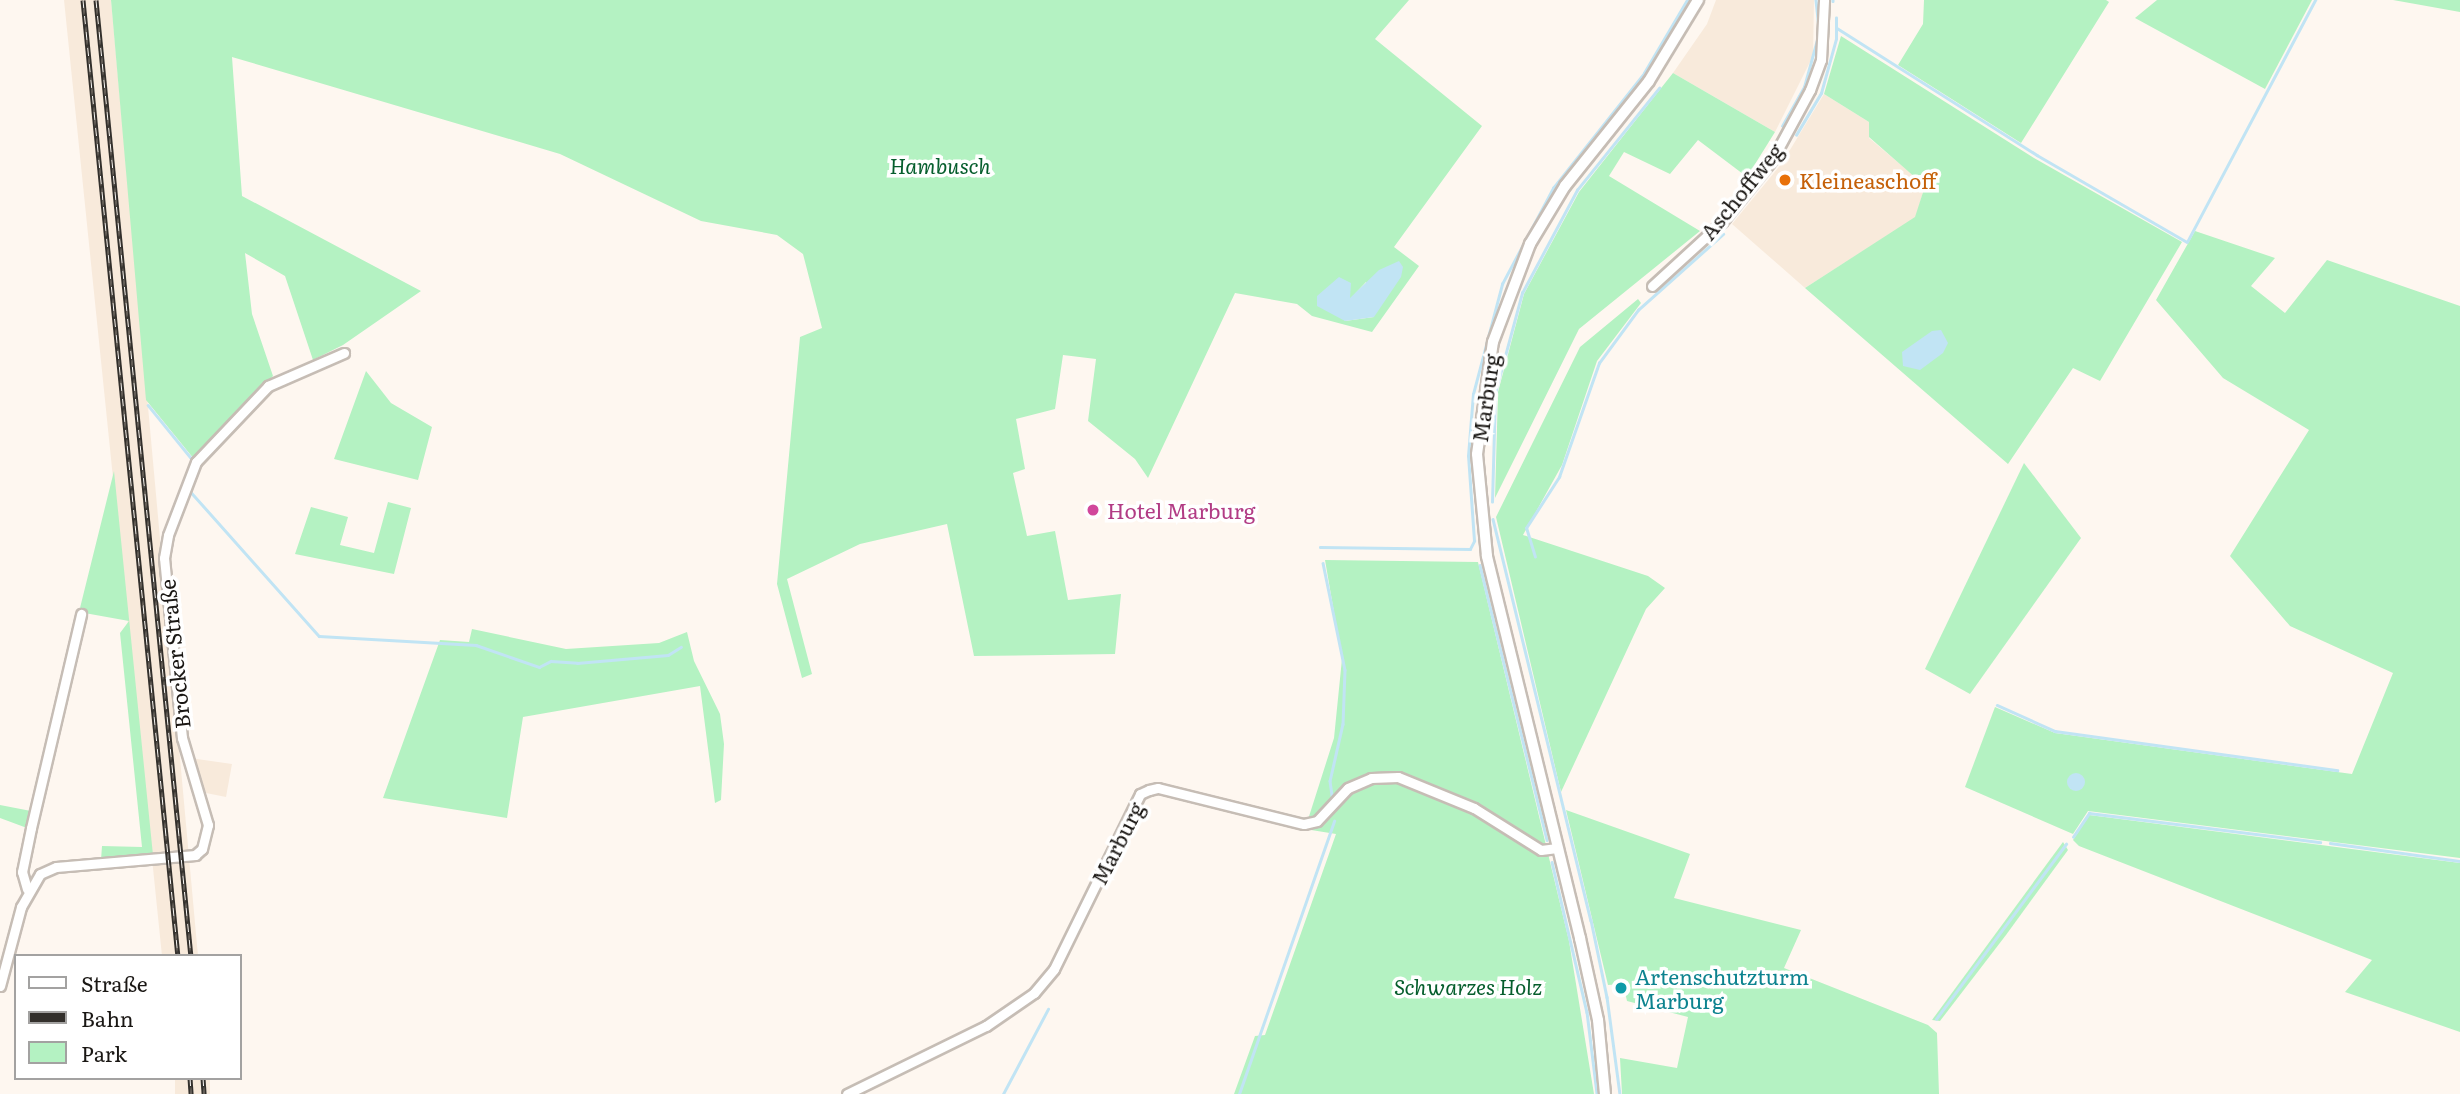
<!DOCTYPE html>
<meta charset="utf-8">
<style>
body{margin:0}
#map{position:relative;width:2460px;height:1094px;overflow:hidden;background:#fef7f0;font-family:Literata,serif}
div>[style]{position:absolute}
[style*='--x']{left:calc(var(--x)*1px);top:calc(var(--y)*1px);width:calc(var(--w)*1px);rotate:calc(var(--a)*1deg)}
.built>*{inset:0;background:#f8eadb;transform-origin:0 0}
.green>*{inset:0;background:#b4f2c2}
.water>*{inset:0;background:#c1e4f4}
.round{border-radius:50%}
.stream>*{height:2.5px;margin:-1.25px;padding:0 1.25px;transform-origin:1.25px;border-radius:1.25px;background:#c1e4f4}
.roads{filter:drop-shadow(2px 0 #c6bdb5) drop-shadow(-2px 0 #c6bdb5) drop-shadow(0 2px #c6bdb5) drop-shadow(0 -2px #c6bdb5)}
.minor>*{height:9px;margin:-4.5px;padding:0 4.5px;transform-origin:4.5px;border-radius:4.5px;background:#fff}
.tertiary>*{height:10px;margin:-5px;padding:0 5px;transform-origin:5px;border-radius:5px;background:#fff}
.rail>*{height:5px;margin-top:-2.5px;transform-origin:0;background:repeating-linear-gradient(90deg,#fff 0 8px,#33302c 0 16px);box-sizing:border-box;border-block:2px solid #33302c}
.dots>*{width:19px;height:19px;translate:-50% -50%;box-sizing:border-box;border:4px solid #fff;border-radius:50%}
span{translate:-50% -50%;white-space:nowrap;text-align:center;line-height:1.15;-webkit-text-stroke:7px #fff;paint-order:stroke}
.park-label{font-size:21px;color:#065e2d;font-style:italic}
.food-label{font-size:21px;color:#c56008}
.left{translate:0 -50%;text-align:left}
.street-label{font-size:21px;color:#1a1714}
.hotel-label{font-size:21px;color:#b23c85}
.culture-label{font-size:21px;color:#0d838f}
.legend{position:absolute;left:14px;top:954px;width:228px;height:126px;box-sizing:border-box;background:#fff;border:2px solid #a3a2a1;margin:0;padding:9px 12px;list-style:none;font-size:21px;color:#1a1714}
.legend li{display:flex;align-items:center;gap:14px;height:35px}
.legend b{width:35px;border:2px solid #a3a2a1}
</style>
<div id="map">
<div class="built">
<div style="clip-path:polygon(64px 0,111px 0,198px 956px,162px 956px)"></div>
<div style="clip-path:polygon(1716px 0,1814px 0,1813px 56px,1775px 132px,1673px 73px,1707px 24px)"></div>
<div style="clip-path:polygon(1824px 94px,1869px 122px,1869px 138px,1925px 185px,1916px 217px,1805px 288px,1732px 224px,1782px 163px)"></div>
<div style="clip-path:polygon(190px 758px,232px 764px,226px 797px,206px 793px)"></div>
<div style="left:175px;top:1078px;width:35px;height:16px"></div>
</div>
<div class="green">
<div style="clip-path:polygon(evenodd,111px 0,1409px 0,1375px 39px,1482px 126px,1394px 247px,1419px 266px,1372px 332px,1312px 316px,1297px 304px,1235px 293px,1148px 478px,1135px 459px,1088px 421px,1096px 359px,1063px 355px,1055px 409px,1016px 419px,1025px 469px,1013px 473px,1027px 536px,1055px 531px,1068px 600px,1121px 594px,1115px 654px,974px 656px,947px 524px,860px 544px,787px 579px,812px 674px,802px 678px,777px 584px,800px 337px,822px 328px,803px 254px,777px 235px,701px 221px,560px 154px,232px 57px,242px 196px,421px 291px,343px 345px,313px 360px,285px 276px,245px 253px,252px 314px,273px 376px,194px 459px,146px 400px,111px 0,1366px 282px,1374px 317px,1345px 321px,1342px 316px,1350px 299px,1366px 282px)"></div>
<div style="clip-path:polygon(1924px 0,2106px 0,2109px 2px,2021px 143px,1898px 65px,1923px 24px)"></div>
<div style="clip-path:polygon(2157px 0,2312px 0,2265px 89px,2135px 18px)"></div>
<div style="clip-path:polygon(2393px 0,2460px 0,2460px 12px)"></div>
<div style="clip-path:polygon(1841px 36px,2034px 158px,2182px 242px,2100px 381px,2073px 368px,2008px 464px,1805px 288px,1915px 217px,1925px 186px,1869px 137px,1869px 122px,1824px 94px)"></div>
<div style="clip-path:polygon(1673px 73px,1775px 132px,1747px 177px,1698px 140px,1670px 174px,1624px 152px,1609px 176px,1700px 231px,1579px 329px,1495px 498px,1498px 392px,1524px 294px,1579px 192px)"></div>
<div style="clip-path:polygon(2195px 231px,2275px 258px,2251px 286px,2285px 313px,2327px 260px,2460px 306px,2460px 858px,2088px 811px,2073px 834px,1965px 787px,1995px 707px,2055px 733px,2352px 774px,2393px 673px,2290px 626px,2230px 556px,2309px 430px,2223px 378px,2156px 300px)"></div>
<div style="clip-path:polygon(1638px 299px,1641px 303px,1597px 361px,1562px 465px,1523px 535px,1648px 576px,1665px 588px,1646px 609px,1561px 792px,1496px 517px,1580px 347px)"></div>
<div style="clip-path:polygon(366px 371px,391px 403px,432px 427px,418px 480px,334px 459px)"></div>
<div style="clip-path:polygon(2024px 463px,2081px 538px,1970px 694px,1925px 669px)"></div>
<div style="clip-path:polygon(114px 471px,153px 855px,101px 860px,102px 846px,142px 847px,120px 633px,129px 621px,79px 612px)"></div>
<div style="clip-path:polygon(388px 502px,411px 508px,394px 574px,295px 554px,311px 507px,348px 517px,340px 545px,374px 553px)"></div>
<div style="clip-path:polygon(1325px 560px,1478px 562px,1569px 941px,1594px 1094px,1234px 1094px,1255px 1036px,1265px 1035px,1336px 834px,1305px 829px,1334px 738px,1342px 659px)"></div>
<div style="clip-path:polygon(472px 629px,566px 649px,659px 643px,687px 632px,694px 661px,720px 714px,724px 744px,721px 800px,715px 803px,700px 686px,523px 717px,507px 818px,383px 798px,440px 640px,469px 642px)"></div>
<div style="clip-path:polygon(0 805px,31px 811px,27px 828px,0 818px)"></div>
<div style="clip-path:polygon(1566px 810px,1690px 854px,1674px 898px,1801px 930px,1784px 968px,1928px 1025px,1937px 1033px,1939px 1094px,1622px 1094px,1620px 1058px,1677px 1068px,1688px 1017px,1627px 1001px,1623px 984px,1608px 985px)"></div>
<div style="clip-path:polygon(2089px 815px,2460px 863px,2460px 1032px,2345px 992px,2372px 960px,2079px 846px,2073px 840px)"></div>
<div style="clip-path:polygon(2063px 842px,2068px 850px,2006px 935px,1940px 1021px,1932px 1020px)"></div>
</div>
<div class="water">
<div style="clip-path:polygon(1399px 261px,1403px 267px,1401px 277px,1374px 317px,1345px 321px,1317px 306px,1317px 296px,1339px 277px,1351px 283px,1350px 298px,1379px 270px)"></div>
<div style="clip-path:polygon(1941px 330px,1948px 343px,1943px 353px,1920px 370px,1903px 366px,1902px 352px,1932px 331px)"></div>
<div class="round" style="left:2067px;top:773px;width:18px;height:18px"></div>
</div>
<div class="stream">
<div style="--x:1816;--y:0;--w:29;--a:84"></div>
<div style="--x:1833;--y:0;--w:1;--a:90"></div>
<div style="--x:1837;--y:28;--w:237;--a:32.4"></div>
<div style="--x:2037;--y:155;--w:173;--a:30.1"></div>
<div style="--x:2187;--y:242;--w:274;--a:-62.1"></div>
<div style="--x:1782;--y:126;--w:45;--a:-60.6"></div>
<div style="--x:1804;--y:87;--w:53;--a:-74.6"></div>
<div style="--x:1796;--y:135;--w:49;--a:-59.2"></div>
<div style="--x:1821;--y:93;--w:56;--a:-74.5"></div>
<div style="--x:1836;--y:39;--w:21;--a:-90"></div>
<div style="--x:148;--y:405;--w:68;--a:50.9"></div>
<div style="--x:190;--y:491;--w:194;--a:48.3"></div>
<div style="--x:319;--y:636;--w:157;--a:3.3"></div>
<div style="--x:476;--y:645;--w:67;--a:19.2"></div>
<div style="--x:539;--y:667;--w:13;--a:-27"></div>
<div style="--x:551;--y:661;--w:26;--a:4"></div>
<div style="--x:577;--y:663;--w:91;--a:-5"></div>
<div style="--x:668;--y:655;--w:15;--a:-32"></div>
<div style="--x:1492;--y:502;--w:109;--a:-88.4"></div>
<div style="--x:1495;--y:393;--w:104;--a:-74.9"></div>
<div style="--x:1522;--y:293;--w:117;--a:-61.9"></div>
<div style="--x:1577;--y:190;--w:131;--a:-51.2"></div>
<div style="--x:1493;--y:519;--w:413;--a:76.3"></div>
<div style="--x:1591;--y:920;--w:79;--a:78.3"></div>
<div style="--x:1607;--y:997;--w:98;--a:82.4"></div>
<div style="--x:1320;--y:547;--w:150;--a:0.8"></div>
<div style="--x:1470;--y:549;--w:9;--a:-63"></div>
<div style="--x:1474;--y:541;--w:85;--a:-94"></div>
<div style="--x:1468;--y:456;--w:62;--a:-85.4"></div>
<div style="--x:1473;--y:394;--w:114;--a:-75.2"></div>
<div style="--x:1502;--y:284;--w:109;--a:-62"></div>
<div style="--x:1553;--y:188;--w:147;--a:-51.6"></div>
<div style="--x:1644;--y:73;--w:85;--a:-59.5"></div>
<div style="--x:1535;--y:557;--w:30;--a:-107"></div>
<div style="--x:1526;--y:528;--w:61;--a:-57.1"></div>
<div style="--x:1559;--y:477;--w:121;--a:-70.7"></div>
<div style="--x:1599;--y:363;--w:66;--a:-53.7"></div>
<div style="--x:1638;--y:310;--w:114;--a:-41.8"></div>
<div style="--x:1323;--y:563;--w:109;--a:78.4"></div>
<div style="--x:1345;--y:670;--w:54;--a:92.1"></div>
<div style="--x:1343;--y:724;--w:58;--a:102.8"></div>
<div style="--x:1330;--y:781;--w:15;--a:82"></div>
<div style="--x:1480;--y:565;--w:283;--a:76.3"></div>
<div style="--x:1997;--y:705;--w:64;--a:24.1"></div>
<div style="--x:2055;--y:731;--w:285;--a:7.9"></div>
<div style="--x:2073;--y:837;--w:29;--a:-56"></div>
<div style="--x:2089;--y:813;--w:233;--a:7.2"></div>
<div style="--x:2330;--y:843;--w:131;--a:7.9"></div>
<div style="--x:1552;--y:862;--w:154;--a:76.9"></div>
<div style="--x:1587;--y:1012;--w:83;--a:83"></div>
<div style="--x:1936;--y:1019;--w:218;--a:-53.4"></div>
<div style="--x:1003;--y:1094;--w:96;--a:-62.1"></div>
<div style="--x:1239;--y:1094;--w:289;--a:-70.8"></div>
</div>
<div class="roads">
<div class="minor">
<div style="--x:1652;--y:286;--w:95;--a:-42.4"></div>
<div style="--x:1722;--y:222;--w:80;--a:-51.1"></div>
<div style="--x:1772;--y:160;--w:80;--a:-61.5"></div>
<div style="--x:1810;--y:90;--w:32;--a:-70"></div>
<div style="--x:1821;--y:60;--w:60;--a:-87.1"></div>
<div style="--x:27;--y:889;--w:18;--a:-106"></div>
<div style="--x:22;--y:872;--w:45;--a:-78.4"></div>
<div style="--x:31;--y:828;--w:220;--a:-76.8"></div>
<div style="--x:0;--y:986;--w:82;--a:-75.1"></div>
<div style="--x:21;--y:907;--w:38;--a:-60"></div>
<div style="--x:40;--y:874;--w:17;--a:-24"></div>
<div style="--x:56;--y:867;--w:140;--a:-4.9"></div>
<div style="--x:195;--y:855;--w:9;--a:-41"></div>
<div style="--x:202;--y:849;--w:25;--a:-76"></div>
<div style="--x:208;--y:825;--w:91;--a:-106.6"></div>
<div style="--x:182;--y:738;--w:181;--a:-95.7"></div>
<div style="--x:164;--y:558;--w:23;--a:-80"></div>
<div style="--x:168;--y:535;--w:78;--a:-69"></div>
<div style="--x:196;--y:462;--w:105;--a:-46.5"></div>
<div style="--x:268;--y:386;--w:83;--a:-23.5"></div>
<div style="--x:847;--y:1094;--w:155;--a:-26.1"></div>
<div style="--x:986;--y:1026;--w:58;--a:-34.5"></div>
<div style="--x:1034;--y:993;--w:31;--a:-50"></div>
<div style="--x:1054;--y:969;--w:195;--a:-63.8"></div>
<div style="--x:1140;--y:794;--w:10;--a:-24"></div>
<div style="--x:1149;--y:790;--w:9;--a:-13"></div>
<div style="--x:1158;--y:788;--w:150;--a:13.9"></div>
<div style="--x:1304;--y:824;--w:13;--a:-13"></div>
<div style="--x:1317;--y:821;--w:45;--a:-46.8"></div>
<div style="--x:1348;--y:788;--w:25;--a:-23"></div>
<div style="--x:1371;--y:778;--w:27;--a:-2"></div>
<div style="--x:1398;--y:777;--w:82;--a:22.2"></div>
<div style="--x:1474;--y:808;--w:79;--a:32.1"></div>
<div style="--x:1541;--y:850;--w:16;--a:-7"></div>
</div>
<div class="tertiary">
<div style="--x:1605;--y:1094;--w:74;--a:-95.4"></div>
<div style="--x:1598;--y:1020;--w:84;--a:-102.4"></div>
<div style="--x:1580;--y:938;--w:393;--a:-103.7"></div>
<div style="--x:1487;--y:556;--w:102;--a:-95.6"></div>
<div style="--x:1477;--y:454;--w:113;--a:-81.9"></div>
<div style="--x:1493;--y:342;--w:105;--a:-69.3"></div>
<div style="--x:1530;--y:244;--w:68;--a:-58.9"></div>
<div style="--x:1565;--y:186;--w:134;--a:-51.3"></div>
<div style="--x:1649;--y:81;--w:95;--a:-58.8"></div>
</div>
</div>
<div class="rail">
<div style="--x:83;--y:0;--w:961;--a:84.33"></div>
<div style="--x:96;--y:0;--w:961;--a:84.33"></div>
<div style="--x:190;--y:1078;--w:16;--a:86"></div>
<div style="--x:203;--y:1078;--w:16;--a:86"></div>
</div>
<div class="dots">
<div style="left:1785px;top:180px;background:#e8710a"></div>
<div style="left:1093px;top:510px;background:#d1479c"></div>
<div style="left:1621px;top:988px;background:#0f9aa8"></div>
</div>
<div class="park-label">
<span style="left:940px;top:165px">Hambusch</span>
<span style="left:1468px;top:986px">Schwarzes Holz</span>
</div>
<div class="food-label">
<span class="left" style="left:1799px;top:180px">Kleineaschoff</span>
</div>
<div class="street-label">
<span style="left:1741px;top:191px;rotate:-51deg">Aschoffweg</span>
<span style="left:1485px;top:398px;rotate:-82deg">Marburg</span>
<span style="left:174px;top:654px;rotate:-96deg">Brocker Straße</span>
<span style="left:1117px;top:843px;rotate:-63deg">Marburg</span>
</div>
<div class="hotel-label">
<span class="left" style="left:1107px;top:510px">Hotel Marburg</span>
</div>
<div class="culture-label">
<span class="left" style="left:1635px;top:988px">Artenschutzturm<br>Marburg</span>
</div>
<ul class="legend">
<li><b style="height:9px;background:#fff"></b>Straße</li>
<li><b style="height:9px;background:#33302c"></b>Bahn</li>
<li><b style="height:19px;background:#b4f2c2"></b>Park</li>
</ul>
</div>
